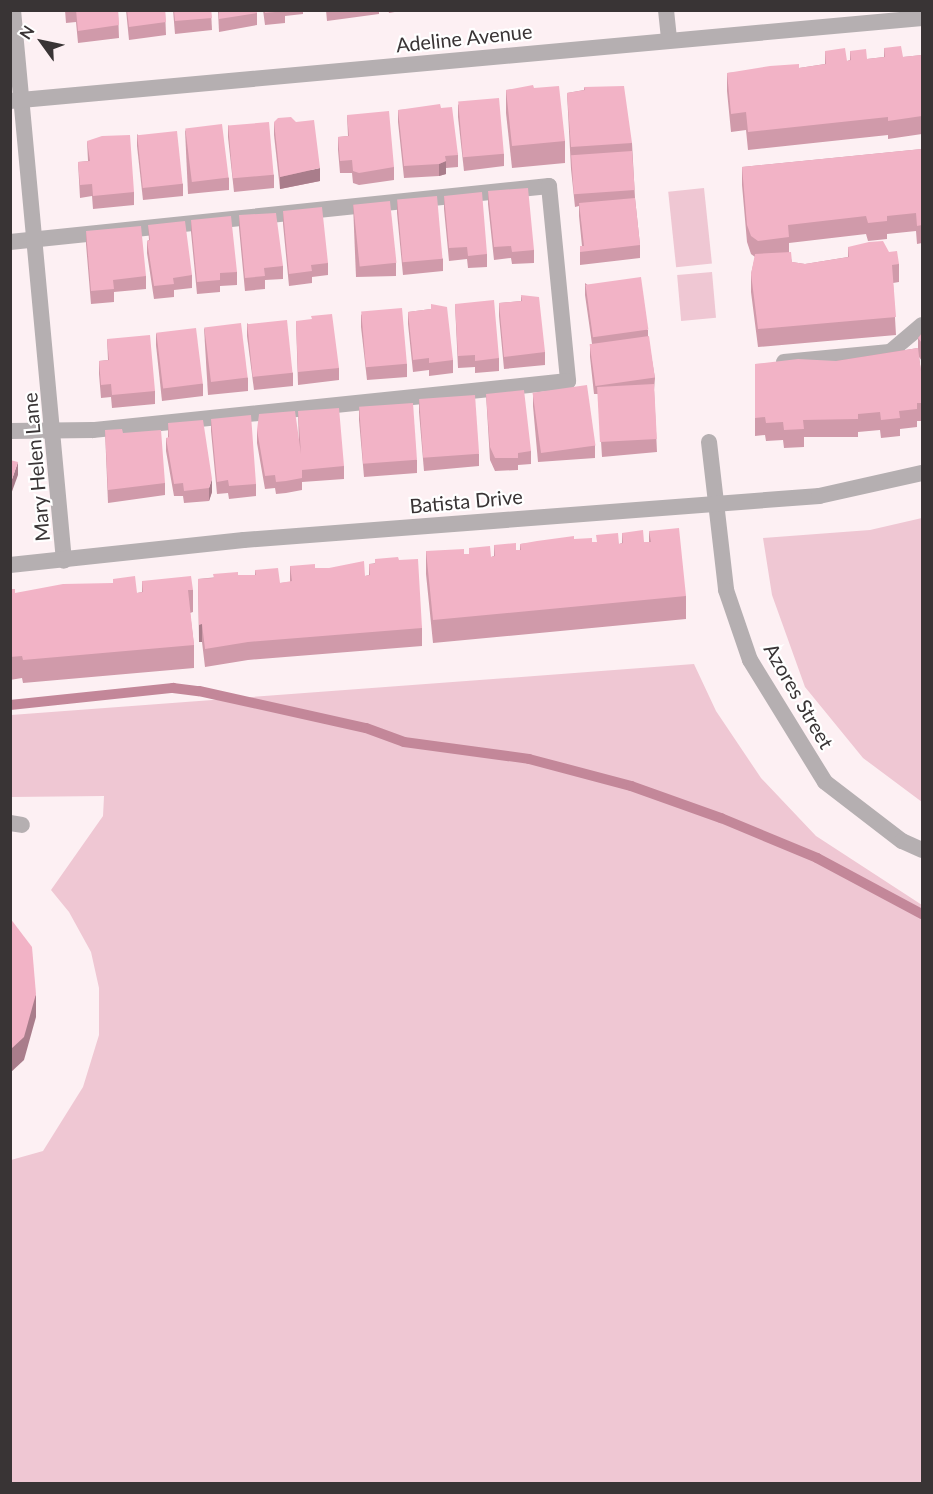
<!DOCTYPE html>
<style>
body{margin:0}
#map{position:relative;width:933px;height:1494px;overflow:hidden;background:#fdf0f3;font-family:Lato,sans-serif}
div>[style]{position:absolute}
[style*='--x']{left:calc(var(--x)*1px);top:calc(var(--y)*1px);width:calc(var(--w)*1px);rotate:calc(var(--a)*1deg)}
.green>*{inset:0;background:#efc7d3;transform-origin:0 0}
.stream>*{height:10px;margin:-5px;padding:0 5px;transform-origin:5px;border-radius:5px;background:#c38799}
.service>*{height:16px;margin:-8px;padding:0 8px;transform-origin:8px;border-radius:8px;background:#b5afb1}
.minor>*{height:16px;margin:-8px;padding:0 8px;transform-origin:8px;border-radius:8px;background:#b5afb1}
.wall>*{inset:0;background:#d09aaa}
.shaded-wall>*{inset:0;background:#a97d8b;transform-origin:0 0}
.building>*{inset:0;background:#f2b3c6;transform-origin:0 0}
span{translate:-50% -50%;white-space:nowrap;text-align:center;line-height:1.15;-webkit-text-stroke:4.5px #fff;paint-order:stroke}
.street-label{font-size:20px;color:#393435}
.frame{position:absolute;inset:0;border:12px solid #393435;pointer-events:none}
.north{position:absolute;left:12px;top:12px;width:60px;height:60px;-webkit-text-stroke:4px #fff;paint-order:stroke;rotate:303deg;font-size:16px;font-weight:700;line-height:24px;text-align:center;color:#393435}
.north::after{content:'';display:block;margin:auto;width:21px;height:27px;background:#393435;clip-path:polygon(50% 0,100% 100%,50% 72%,0 100%)}
</style>
<div id="map">
<div class="green">
<div style="left:704px;top:188px;width:76px;height:36px;rotate:84deg"></div>
<div style="left:712px;top:272px;width:46px;height:35px;rotate:85deg"></div>
<div style="clip-path:polygon(922px 518px,922px 802px,863px 758px,805px 687px,772px 595px,763px 538px,870px 530px)"></div>
<div style="clip-path:polygon(694px 664px,716px 711px,761px 778px,816px 836px,922px 905px,922px 1483px,11px 1483px,11px 1160px,43px 1151px,83px 1087px,99px 1035px,99px 988px,91px 952px,69px 912px,51px 890px,103px 816px,104px 796px,11px 797px,11px 715px)"></div>
</div>
<div class="stream">
<div style="--x:10;--y:705;--w:164;--a:-6"></div>
<div style="--x:173;--y:688;--w:26;--a:7"></div>
<div style="--x:199;--y:691;--w:171;--a:12.5"></div>
<div style="--x:366;--y:728;--w:40;--a:20.2"></div>
<div style="--x:404;--y:742;--w:126;--a:7.7"></div>
<div style="--x:529;--y:759;--w:106;--a:14.8"></div>
<div style="--x:631;--y:786;--w:96;--a:19.6"></div>
<div style="--x:721;--y:818;--w:104;--a:22.6"></div>
<div style="--x:817;--y:858;--w:119;--a:28.1"></div>
</div>
<div class="service">
<div style="--x:10;--y:242;--w:542;--a:-5.93"></div>
<div style="--x:549;--y:186;--w:196;--a:84.4"></div>
<div style="--x:568;--y:381;--w:478;--a:174.1"></div>
<div style="--x:93;--y:430;--w:83;--a:179.3"></div>
<div style="--x:784;--y:362;--w:106;--a:-5.4"></div>
<div style="--x:890;--y:352;--w:42;--a:-40.2"></div>
<div style="--x:10;--y:823;--w:12;--a:9"></div>
</div>
<div class="minor">
<div style="--x:13;--y:10;--w:553;--a:84.71"></div>
<div style="--x:666;--y:10;--w:29;--a:84"></div>
<div style="--x:10;--y:101;--w:916;--a:-5.2"></div>
<div style="--x:709;--y:442;--w:149;--a:83.4"></div>
<div style="--x:726;--y:590;--w:74;--a:71.1"></div>
<div style="--x:750;--y:660;--w:143;--a:58.4"></div>
<div style="--x:825;--y:782;--w:97;--a:37.5"></div>
<div style="--x:902;--y:841;--w:22;--a:24"></div>
<div style="--x:10;--y:565;--w:235;--a:-6.1"></div>
<div style="--x:244;--y:540;--w:577;--a:-4.38"></div>
<div style="--x:819;--y:496;--w:106;--a:-12.6"></div>
</div>
<div class="wall">
<div style="clip-path:polygon(65px 10px,118px 10px,119px 38px,78px 43px,76px 22px,66px 23px)"></div>
<div style="clip-path:polygon(126px 10px,165px 10px,166px 35px,129px 40px)"></div>
<div style="clip-path:polygon(173px 10px,211px 10px,212px 30px,175px 34px)"></div>
<div style="clip-path:polygon(218px 10px,257px 10px,257px 25px,219px 32px)"></div>
<div style="clip-path:polygon(263px 10px,303px 10px,303px 14px,285px 16px,285px 23px,265px 25px)"></div>
<div style="clip-path:polygon(326px 10px,379px 10px,379px 14px,327px 21px)"></div>
<div style="clip-path:polygon(388px 10px,406px 10px,389px 13px)"></div>
<div style="clip-path:polygon(884px 48px,903px 57px,922px 55px,922px 134px,888px 139px,888px 135px,748px 150px,746px 130px,731px 132px,727px 91px,727px 73px,799px 68px,825px 64px,825px 51px,847px 61px,850px 60px,850px 51px,867px 59px,884px 57px)"></div>
<div style="clip-path:polygon(584px 87px,632px 143px,635px 198px,640px 245px,640px 258px,580px 265px,580px 246px,582px 246px,579px 216px,579px 206px,575px 207px,571px 169px,567px 93px,584px 90px)"></div>
<div style="clip-path:polygon(534px 88px,565px 141px,565px 163px,512px 168px,506px 113px,506px 90px)"></div>
<div style="clip-path:polygon(458px 104px,504px 154px,504px 166px,464px 171px,458px 117px)"></div>
<div style="clip-path:polygon(441px 108px,458px 155px,458px 167px,446px 168px,446px 174px,439px 176px,404px 178px,398px 122px,398px 110px)"></div>
<div style="clip-path:polygon(347px 115px,394px 167px,394px 180px,359px 185px,353px 183px,352px 173px,340px 173px,338px 150px,338px 137px,348px 136px)"></div>
<div style="clip-path:polygon(274px 122px,320px 181px,280px 189px,274px 135px)"></div>
<div style="clip-path:polygon(228px 125px,274px 175px,274px 188px,234px 192px,228px 137px)"></div>
<div style="clip-path:polygon(185px 130px,229px 178px,229px 190px,188px 194px)"></div>
<div style="clip-path:polygon(137px 134px,183px 184px,183px 196px,143px 200px,137px 146px)"></div>
<div style="clip-path:polygon(87px 141px,134px 192px,134px 205px,93px 209px,92px 196px,80px 198px,78px 162px,88px 161px)"></div>
<div style="clip-path:polygon(922px 149px,922px 243px,917px 244px,916px 231px,887px 234px,887px 239px,868px 241px,866px 234px,789px 243px,789px 252px,792px 262px,805px 264px,848px 257px,848px 247px,889px 252px,899px 264px,899px 282px,893px 283px,896px 335px,758px 347px,751px 292px,751px 274px,755px 257px,751px 254px,747px 242px,742px 185px,742px 167px)"></div>
<div style="clip-path:polygon(488px 191px,534px 250px,534px 263px,512px 264px,511px 258px,494px 260px,488px 204px)"></div>
<div style="clip-path:polygon(444px 196px,487px 254px,487px 267px,468px 268px,467px 259px,449px 261px,444px 209px)"></div>
<div style="clip-path:polygon(397px 200px,443px 259px,443px 271px,403px 275px,397px 213px)"></div>
<div style="clip-path:polygon(353px 204px,396px 263px,396px 276px,356px 277px)"></div>
<div style="clip-path:polygon(283px 211px,328px 263px,328px 275px,312px 277px,312px 283px,289px 286px,283px 224px)"></div>
<div style="clip-path:polygon(239px 215px,283px 266px,283px 279px,265px 280px,265px 289px,245px 291px,239px 228px)"></div>
<div style="clip-path:polygon(191px 220px,237px 272px,237px 285px,220px 286px,220px 292px,197px 294px,191px 232px)"></div>
<div style="clip-path:polygon(148px 225px,192px 275px,192px 288px,174px 290px,174px 297px,154px 299px,147px 253px,147px 241px,149px 240px)"></div>
<div style="clip-path:polygon(86px 231px,146px 276px,146px 289px,114px 292px,114px 302px,91px 304px,86px 244px)"></div>
<div style="clip-path:polygon(585px 283px,648px 330px,648px 337px,655px 378px,654px 390px,657px 452px,602px 457px,598px 394px,594px 394px,590px 357px,590px 344px,592px 344px,585px 295px)"></div>
<div style="clip-path:polygon(521px 295px,545px 352px,545px 365px,504px 369px,499px 316px,499px 303px,521px 301px)"></div>
<div style="clip-path:polygon(431px 304px,453px 360px,453px 373px,429px 376px,429px 370px,413px 372px,408px 324px,408px 312px,431px 309px)"></div>
<div style="clip-path:polygon(455px 304px,499px 358px,499px 371px,475px 373px,475px 367px,458px 368px)"></div>
<div style="clip-path:polygon(361px 314px,407px 364px,407px 377px,367px 380px,361px 327px)"></div>
<div style="clip-path:polygon(296px 321px,339px 368px,339px 380px,298px 385px)"></div>
<div style="clip-path:polygon(247px 323px,293px 373px,293px 386px,254px 390px,247px 336px)"></div>
<div style="clip-path:polygon(204px 328px,248px 378px,248px 391px,208px 395px)"></div>
<div style="clip-path:polygon(156px 333px,203px 384px,203px 396px,162px 401px,156px 345px)"></div>
<div style="clip-path:polygon(922px 333px,922px 361px,919px 357px,922px 379px,922px 421px,917px 421px,917px 427px,900px 429px,900px 436px,881px 438px,880px 430px,858px 432px,858px 437px,804px 437px,804px 447px,784px 448px,783px 440px,766px 441px,765px 435px,755px 436px,755px 364px,836px 361px,918px 348px,918px 338px)"></div>
<div style="clip-path:polygon(107px 339px,155px 391px,155px 404px,112px 408px,111px 397px,101px 398px,99px 374px,99px 361px,108px 360px)"></div>
<div style="clip-path:polygon(533px 393px,595px 445px,595px 458px,538px 462px,533px 406px)"></div>
<div style="clip-path:polygon(486px 394px,531px 451px,531px 464px,518px 465px,518px 470px,495px 471px,490px 460px)"></div>
<div style="clip-path:polygon(419px 399px,479px 454px,479px 466px,424px 471px,419px 412px)"></div>
<div style="clip-path:polygon(359px 408px,417px 460px,417px 473px,364px 477px,359px 420px)"></div>
<div style="clip-path:polygon(298px 411px,344px 466px,344px 479px,302px 482px,302px 490px,286px 493px,276px 494px,275px 488px,265px 489px,257px 443px,257px 430px,299px 445px)"></div>
<div style="clip-path:polygon(211px 419px,256px 484px,256px 496px,229px 499px,228px 493px,217px 494px,211px 431px)"></div>
<div style="clip-path:polygon(168px 423px,212px 492px,209px 501px,184px 503px,183px 496px,174px 496px,166px 451px,166px 438px,168px 438px)"></div>
<div style="clip-path:polygon(105px 430px,123px 433px,165px 483px,165px 495px,108px 503px)"></div>
<div style="clip-path:polygon(649px 531px,686px 596px,686px 619px,433px 643px,426px 574px,426px 551px,491px 557px,494px 556px,494px 545px,516px 550px,520px 550px,520px 544px,574px 539px,592px 542px,619px 544px,622px 543px,622px 533px,644px 542px,649px 542px)"></div>
<div style="clip-path:polygon(399px 560px,422px 628px,422px 646px,248px 660px,205px 667px,202px 642px,199px 642px,198px 579px,238px 575px,255px 575px,255px 570px,280px 583px,290px 582px,290px 566px,315px 568px,365px 576px,369px 575px,369px 564px)"></div>
<div style="clip-path:polygon(142px 581px,193px 590px,193px 612px,190px 613px,194px 645px,194px 668px,23px 683px,22px 678px,10px 680px,10px 589px,15px 593px,137px 593px,142px 592px)"></div>
</div>
<div class="shaded-wall">
<div style="clip-path:polygon(446px 161px,446px 174px,439px 176px,439px 164px)"></div>
<div style="clip-path:polygon(320px 168px,320px 181px,280px 189px,280px 177px)"></div>
<div style="clip-path:polygon(12px 443px,12px 455px,10px 461px,10px 448px)"></div>
<div style="clip-path:polygon(18px 462px,18px 475px,10px 497px,10px 485px)"></div>
<div style="clip-path:polygon(212px 479px,212px 492px,209px 501px,209px 488px)"></div>
<div style="left:202px;top:624px;width:18px;height:3px;rotate:90deg"></div>
<div style="clip-path:polygon(36px 994px,36px 1017px,24px 1060px,10px 1073px,10px 1050px)"></div>
</div>
<div class="building">
<div style="clip-path:polygon(76px 10px,118px 10px,119px 25px,78px 31px)"></div>
<div style="clip-path:polygon(127px 10px,165px 10px,166px 22px,129px 27px)"></div>
<div style="clip-path:polygon(174px 10px,211px 10px,212px 18px,175px 21px)"></div>
<div style="clip-path:polygon(219px 10px,257px 10px,257px 13px,219px 19px)"></div>
<div style="clip-path:polygon(264px 10px,285px 10px,285px 11px,265px 13px)"></div>
<div style="clip-path:polygon(901px 46px,903px 57px,922px 55px,922px 116px,888px 121px,888px 117px,748px 132px,746px 112px,731px 114px,727px 73px,770px 66px,799px 64px,799px 68px,826px 64px,825px 51px,845px 48px,847px 61px,851px 60px,850px 51px,866px 49px,867px 59px,885px 57px,884px 48px)"></div>
<div style="clip-path:polygon(533px 85px,534px 88px,559px 86px,565px 141px,512px 146px,506px 90px)"></div>
<div style="clip-path:polygon(624px 86px,632px 143px,571px 147px,567px 93px,585px 90px,584px 87px)"></div>
<div style="left:499px;top:98px;width:56px;height:41px;rotate:85deg"></div>
<div style="clip-path:polygon(440px 104px,441px 108px,452px 107px,458px 155px,445px 156px,446px 161px,439px 164px,404px 166px,398px 110px)"></div>
<div style="clip-path:polygon(389px 111px,394px 167px,359px 173px,353px 171px,352px 160px,340px 161px,338px 137px,349px 136px,347px 115px)"></div>
<div style="clip-path:polygon(291px 117px,296px 122px,314px 120px,320px 168px,280px 177px,274px 122px,278px 118px)"></div>
<div style="left:269px;top:122px;width:53px;height:41px;rotate:85deg"></div>
<div style="left:222px;top:124px;width:54px;height:37px;rotate:83deg"></div>
<div style="left:177px;top:131px;width:53px;height:40px;rotate:84deg"></div>
<div style="clip-path:polygon(130px 135px,134px 192px,93px 196px,92px 184px,80px 185px,78px 162px,90px 161px,87px 141px,102px 136px)"></div>
<div style="clip-path:polygon(922px 149px,922px 225px,917px 226px,916px 213px,887px 216px,887px 221px,868px 223px,866px 216px,788px 225px,789px 237px,758px 241px,751px 236px,747px 225px,742px 167px)"></div>
<div style="left:632px;top:151px;width:39px;height:61px;rotate:86deg"></div>
<div style="clip-path:polygon(528px 188px,534px 250px,512px 252px,511px 246px,494px 247px,488px 191px)"></div>
<div style="clip-path:polygon(482px 192px,487px 254px,468px 256px,467px 247px,449px 248px,444px 196px)"></div>
<div style="left:437px;top:196px;width:63px;height:40px;rotate:85deg"></div>
<div style="clip-path:polygon(635px 198px,640px 245px,580px 252px,580px 246px,584px 246px,579px 203px)"></div>
<div style="left:390px;top:201px;width:62px;height:37px;rotate:84deg"></div>
<div style="clip-path:polygon(322px 207px,328px 263px,311px 265px,312px 271px,289px 274px,283px 211px)"></div>
<div style="clip-path:polygon(276px 213px,283px 266px,264px 268px,265px 276px,245px 278px,239px 215px)"></div>
<div style="clip-path:polygon(231px 216px,237px 272px,220px 273px,220px 280px,197px 282px,191px 220px)"></div>
<div style="clip-path:polygon(185px 221px,192px 275px,173px 278px,174px 284px,154px 286px,147px 241px,150px 240px,148px 225px)"></div>
<div style="clip-path:polygon(141px 226px,146px 276px,113px 280px,114px 289px,91px 291px,86px 231px)"></div>
<div style="clip-path:polygon(883px 241px,889px 252px,897px 251px,899px 264px,892px 265px,896px 317px,758px 329px,751px 274px,755px 254px,791px 252px,792px 262px,805px 264px,849px 257px,848px 247px,869px 242px)"></div>
<div style="left:641px;top:277px;width:53px;height:56px;rotate:82deg"></div>
<div style="clip-path:polygon(521px 295px,539px 297px,545px 352px,504px 357px,499px 303px,522px 301px)"></div>
<div style="clip-path:polygon(494px 300px,499px 358px,475px 361px,475px 355px,458px 356px,455px 304px)"></div>
<div style="clip-path:polygon(431px 304px,447px 307px,453px 360px,429px 363px,429px 358px,413px 360px,408px 312px,431px 309px)"></div>
<div style="left:402px;top:308px;width:56px;height:41px;rotate:85deg"></div>
<div style="clip-path:polygon(332px 314px,339px 368px,298px 372px,296px 321px,312px 319px,311px 316px)"></div>
<div style="left:287px;top:320px;width:53px;height:40px;rotate:84deg"></div>
<div style="left:241px;top:323px;width:55px;height:37px;rotate:83deg"></div>
<div style="left:196px;top:328px;width:56px;height:40px;rotate:83deg"></div>
<div style="clip-path:polygon(922px 333px,922px 343px,918px 338px)"></div>
<div style="clip-path:polygon(150px 335px,155px 391px,112px 395px,111px 384px,101px 385px,99px 361px,109px 360px,107px 339px)"></div>
<div style="left:649px;top:336px;width:42px;height:60px;rotate:82deg"></div>
<div style="clip-path:polygon(918px 348px,922px 379px,922px 403px,917px 403px,917px 409px,899px 411px,900px 418px,881px 420px,880px 412px,858px 414px,858px 419px,803px 420px,804px 429px,784px 430px,783px 422px,766px 423px,765px 417px,755px 418px,755px 364px,798px 359px,836px 361px)"></div>
<div style="left:654px;top:384px;width:55px;height:57px;rotate:87deg"></div>
<div style="left:587px;top:385px;width:61px;height:55px;rotate:82deg"></div>
<div style="clip-path:polygon(524px 390px,531px 451px,518px 453px,518px 458px,495px 458px,490px 447px,486px 394px)"></div>
<div style="left:475px;top:395px;width:59px;height:56px;rotate:86deg"></div>
<div style="left:413px;top:403px;width:57px;height:54px;rotate:86deg"></div>
<div style="clip-path:polygon(339px 408px,344px 466px,302px 470px,302px 478px,286px 481px,276px 482px,275px 475px,265px 476px,257px 430px,259px 414px,295px 411px,301px 454px,298px 411px)"></div>
<div style="clip-path:polygon(251px 415px,256px 484px,229px 486px,228px 480px,217px 482px,211px 419px)"></div>
<div style="clip-path:polygon(203px 420px,212px 479px,209px 488px,184px 491px,183px 483px,174px 484px,166px 438px,169px 437px,168px 423px)"></div>
<div style="clip-path:polygon(122px 429px,123px 433px,161px 430px,165px 483px,108px 490px,105px 430px)"></div>
<div style="clip-path:polygon(10px 460px,18px 462px,10px 485px)"></div>
<div style="clip-path:polygon(679px 528px,686px 596px,433px 620px,426px 551px,464px 549px,464px 554px,469px 554px,469px 548px,490px 546px,491px 557px,495px 556px,494px 545px,516px 543px,516px 550px,521px 550px,520px 544px,537px 541px,574px 536px,574px 539px,592px 538px,592px 542px,597px 542px,596px 535px,618px 533px,619px 544px,623px 543px,622px 533px,643px 530px,644px 542px,651px 542px,649px 531px)"></div>
<div style="clip-path:polygon(398px 557px,399px 560px,418px 559px,422px 628px,248px 642px,205px 649px,202px 624px,199px 625px,198px 579px,214px 578px,213px 574px,238px 572px,238px 575px,256px 575px,255px 570px,278px 568px,280px 583px,292px 581px,290px 566px,315px 564px,315px 568px,329px 568px,364px 561px,365px 576px,370px 575px,369px 564px,375px 564px,375px 559px)"></div>
<div style="clip-path:polygon(135px 576px,137px 593px,143px 592px,142px 581px,191px 576px,193px 590px,188px 590px,194px 645px,23px 660px,22px 656px,10px 657px,10px 589px,15px 589px,15px 593px,63px 584px,113px 583px,113px 579px)"></div>
<div style="clip-path:polygon(10px 918px,32px 947px,36px 994px,24px 1037px,10px 1050px)"></div>
</div>
<div class="street-label">
<span style="left:464px;top:38px;rotate:-6deg">Adeline Avenue</span>
<span style="left:36px;top:467px;rotate:-95deg">Mary Helen Lane</span>
<span style="left:466px;top:501px;rotate:-5deg">Batista Drive</span>
<span style="left:799px;top:696px;rotate:60deg">Azores Street</span>
</div>
<div class="frame"></div>
<div class="north">N</div>
</div>
